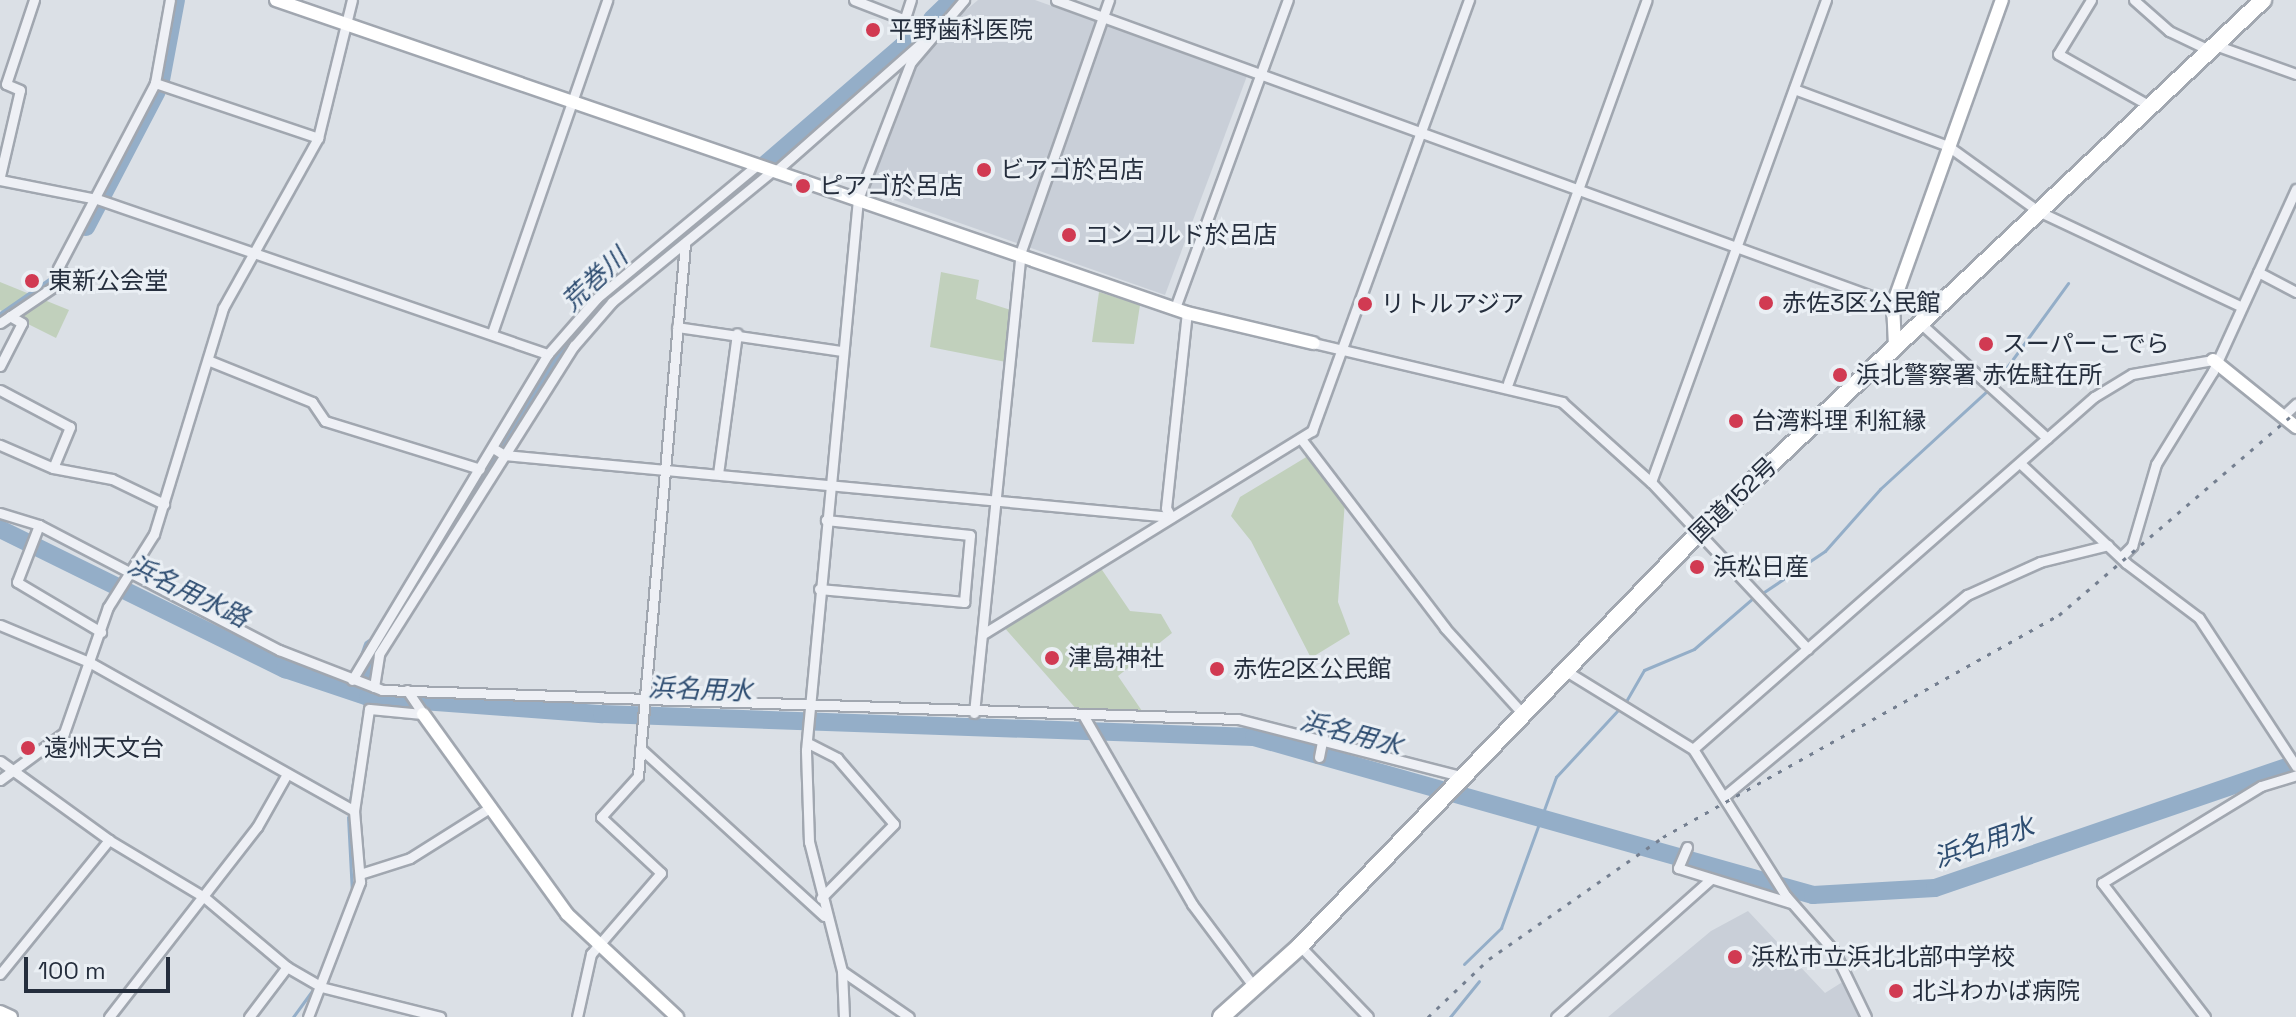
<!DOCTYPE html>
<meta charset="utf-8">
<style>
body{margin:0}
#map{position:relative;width:2296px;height:1017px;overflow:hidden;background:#dbe0e6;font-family:"Space Grotesk","Noto Sans JP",sans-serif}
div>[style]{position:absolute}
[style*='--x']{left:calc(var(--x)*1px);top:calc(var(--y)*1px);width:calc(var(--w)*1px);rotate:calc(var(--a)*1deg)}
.built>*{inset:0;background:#c9cfd8}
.green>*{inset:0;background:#c1d0bc}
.water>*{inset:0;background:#94aec8}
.stream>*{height:3px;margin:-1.5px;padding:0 1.5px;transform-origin:1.5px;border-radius:1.5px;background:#94aec8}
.river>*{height:18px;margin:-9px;padding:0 9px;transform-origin:9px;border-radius:9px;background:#94aec8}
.roads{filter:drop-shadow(2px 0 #a1a7b0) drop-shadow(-2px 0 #a1a7b0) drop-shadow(0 2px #a1a7b0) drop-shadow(0 -2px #a1a7b0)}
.street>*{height:9px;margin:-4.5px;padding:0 4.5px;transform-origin:4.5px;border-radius:4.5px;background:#eef0f5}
.secondary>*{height:12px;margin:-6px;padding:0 6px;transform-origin:6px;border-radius:6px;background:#fff}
.highway>*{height:16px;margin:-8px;padding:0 8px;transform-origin:8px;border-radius:8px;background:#fff}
.rail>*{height:3px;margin-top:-1.5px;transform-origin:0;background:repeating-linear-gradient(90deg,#747f90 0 4px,transparent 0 12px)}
.dots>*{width:22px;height:22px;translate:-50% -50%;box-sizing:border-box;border:4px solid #eaeff4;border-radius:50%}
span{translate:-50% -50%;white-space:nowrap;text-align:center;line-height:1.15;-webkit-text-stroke:6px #eaeff4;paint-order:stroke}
.poi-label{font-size:24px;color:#252e3d}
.left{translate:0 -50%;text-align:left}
.street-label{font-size:24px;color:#252e3d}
.water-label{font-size:26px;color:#2e4d71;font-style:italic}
.scale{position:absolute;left:24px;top:957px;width:146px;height:36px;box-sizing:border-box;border:4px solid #252e3d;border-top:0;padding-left:10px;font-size:24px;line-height:28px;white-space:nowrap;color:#252e3d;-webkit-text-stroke:6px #eaeff4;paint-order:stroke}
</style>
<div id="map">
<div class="built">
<div style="clip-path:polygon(978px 0,1035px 0,1247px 76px,1165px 295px,866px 190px,913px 69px,933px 38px)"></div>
<div style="clip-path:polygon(1748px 911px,1825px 993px,1844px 981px,1862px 1017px,1608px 1017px,1711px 931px)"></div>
</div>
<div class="green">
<div style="clip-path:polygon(941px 272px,979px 280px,976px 299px,1014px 311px,1006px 362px,930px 347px)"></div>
<div style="clip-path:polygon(0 282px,69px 310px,56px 338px,0 310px)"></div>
<div style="clip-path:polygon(1099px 292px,1140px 305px,1134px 344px,1092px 342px)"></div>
<div style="clip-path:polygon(1308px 456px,1345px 500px,1338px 602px,1350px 634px,1311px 658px,1251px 541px,1231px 516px,1240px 497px)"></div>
<div style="clip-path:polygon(1098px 564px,1130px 611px,1161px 614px,1172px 633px,1118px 676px,1142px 711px,1078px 711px,1002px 625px)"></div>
</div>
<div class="water">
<div style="clip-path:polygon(96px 204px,60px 281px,0 321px,0 312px,62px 269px)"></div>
</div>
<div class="stream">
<div style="--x:1994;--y:385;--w:126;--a:-54"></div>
<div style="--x:1764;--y:592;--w:73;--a:-33.9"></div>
<div style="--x:1825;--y:551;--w:83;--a:-48.4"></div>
<div style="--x:1880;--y:489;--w:147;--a:-42.5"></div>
<div style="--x:1625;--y:703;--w:38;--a:-60"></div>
<div style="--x:1644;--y:670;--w:54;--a:-22.8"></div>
<div style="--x:1694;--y:649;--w:79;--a:-40.9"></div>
<div style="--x:366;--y:709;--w:12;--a:-81"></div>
<div style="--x:350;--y:801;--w:62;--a:-80.7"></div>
<div style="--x:348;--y:817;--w:76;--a:87"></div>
<div style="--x:1464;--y:964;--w:52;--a:-44.2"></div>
<div style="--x:1501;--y:928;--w:161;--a:-70"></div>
<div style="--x:1556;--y:777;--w:94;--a:-47.2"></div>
<div style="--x:293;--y:1017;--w:34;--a:-54"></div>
<div style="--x:1450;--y:1017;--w:46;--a:-51.1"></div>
</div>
<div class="river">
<div style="--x:932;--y:19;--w:28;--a:-44"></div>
<div style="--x:161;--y:80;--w:81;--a:-79.4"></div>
<div style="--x:86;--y:227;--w:153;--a:-62.4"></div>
<div style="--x:0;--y:529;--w:318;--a:26.2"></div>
<div style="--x:285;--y:669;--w:88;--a:18.6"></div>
<div style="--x:368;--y:697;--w:235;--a:4.2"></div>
<div style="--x:602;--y:714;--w:652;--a:2.02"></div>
<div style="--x:1254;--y:737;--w:581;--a:15.78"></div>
<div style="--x:1813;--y:895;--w:122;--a:-3.3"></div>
<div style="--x:1935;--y:888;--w:382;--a:-19"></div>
<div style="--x:396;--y:614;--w:350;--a:-57.3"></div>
<div style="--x:585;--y:320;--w:444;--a:-40.8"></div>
<div style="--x:362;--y:677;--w:31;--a:-71"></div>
</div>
<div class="roads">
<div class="street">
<div style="--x:854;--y:0;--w:86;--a:21.2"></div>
<div style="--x:1056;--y:0;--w:890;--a:19.96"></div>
<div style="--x:2091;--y:0;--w:63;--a:121.4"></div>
<div style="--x:2058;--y:54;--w:106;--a:29.5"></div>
<div style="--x:2134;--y:0;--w:47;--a:41.5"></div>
<div style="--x:2169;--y:31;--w:44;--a:25.4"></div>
<div style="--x:905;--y:18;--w:19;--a:-72"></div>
<div style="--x:2215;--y:45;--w:86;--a:19.7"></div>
<div style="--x:155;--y:83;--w:172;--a:18.6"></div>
<div style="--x:1794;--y:89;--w:164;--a:20.3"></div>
<div style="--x:1948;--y:146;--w:111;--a:35.8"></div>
<div style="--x:2038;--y:211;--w:225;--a:25.2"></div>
<div style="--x:776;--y:171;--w:193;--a:-41.4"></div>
<div style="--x:0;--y:176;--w:88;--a:-76.9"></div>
<div style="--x:20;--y:90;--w:15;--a:-157"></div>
<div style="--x:6;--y:84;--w:89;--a:-71.6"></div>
<div style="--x:0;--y:180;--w:99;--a:11.1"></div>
<div style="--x:97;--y:199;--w:477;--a:19"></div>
<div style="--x:2258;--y:272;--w:43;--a:27.8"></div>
<div style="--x:1175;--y:308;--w:328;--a:-69.9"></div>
<div style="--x:1919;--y:322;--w:173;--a:42.2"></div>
<div style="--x:0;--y:323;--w:82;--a:-34.1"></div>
<div style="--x:68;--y:277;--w:13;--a:-138"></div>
<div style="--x:58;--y:268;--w:209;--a:-62.3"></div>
<div style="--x:155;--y:83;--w:84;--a:-79.8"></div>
<div style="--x:677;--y:327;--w:166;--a:8.3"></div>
<div style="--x:492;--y:333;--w:352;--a:-70.9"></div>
<div style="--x:1313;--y:343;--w:256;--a:13.3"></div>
<div style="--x:1562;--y:402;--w:120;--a:42"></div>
<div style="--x:1651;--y:482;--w:229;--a:46.8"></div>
<div style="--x:210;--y:361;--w:110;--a:21.9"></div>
<div style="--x:312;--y:402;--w:23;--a:56"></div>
<div style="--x:325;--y:421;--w:162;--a:17.2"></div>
<div style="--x:0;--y:366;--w:48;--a:-62.9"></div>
<div style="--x:22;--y:323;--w:14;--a:-150"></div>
<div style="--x:1508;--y:383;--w:407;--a:-70.1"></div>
<div style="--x:0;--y:390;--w:79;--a:27.9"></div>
<div style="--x:70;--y:427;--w:44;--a:112.5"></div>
<div style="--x:53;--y:468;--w:58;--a:-156.5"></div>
<div style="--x:2283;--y:416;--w:18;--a:-43"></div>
<div style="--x:1302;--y:440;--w:236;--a:52.7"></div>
<div style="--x:1445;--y:628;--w:118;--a:47.8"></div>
<div style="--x:493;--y:448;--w:13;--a:32"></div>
<div style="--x:504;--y:455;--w:670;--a:5.31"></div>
<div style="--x:1171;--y:517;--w:10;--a:-119"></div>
<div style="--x:1166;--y:508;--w:196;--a:-83.9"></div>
<div style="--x:2021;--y:464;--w:144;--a:43.3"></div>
<div style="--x:2126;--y:563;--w:91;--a:37"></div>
<div style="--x:2199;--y:618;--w:177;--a:56.8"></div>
<div style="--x:53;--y:468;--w:60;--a:10.6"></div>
<div style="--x:112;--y:479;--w:58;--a:25.7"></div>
<div style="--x:718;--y:474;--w:142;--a:-82.3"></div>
<div style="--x:1651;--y:482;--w:513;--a:-70.05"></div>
<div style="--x:0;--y:513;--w:41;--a:17.1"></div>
<div style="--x:39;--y:525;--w:271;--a:27.5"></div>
<div style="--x:279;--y:650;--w:110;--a:21.2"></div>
<div style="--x:382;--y:690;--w:856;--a:1.94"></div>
<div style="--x:1238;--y:719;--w:233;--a:14.4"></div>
<div style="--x:39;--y:525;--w:61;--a:111.1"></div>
<div style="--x:17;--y:582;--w:98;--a:30.8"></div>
<div style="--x:2121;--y:557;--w:16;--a:-45"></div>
<div style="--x:2132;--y:546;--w:85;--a:-73.7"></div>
<div style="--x:2156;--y:464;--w:109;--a:-58.5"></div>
<div style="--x:2213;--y:371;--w:200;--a:-65.5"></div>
<div style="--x:819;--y:589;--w:146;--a:5.1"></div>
<div style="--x:964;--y:602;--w:67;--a:-84.9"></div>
<div style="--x:970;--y:535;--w:145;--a:-174.1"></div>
<div style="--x:0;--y:625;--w:96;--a:22.6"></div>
<div style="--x:89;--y:662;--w:304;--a:29.3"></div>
<div style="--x:983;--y:634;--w:387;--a:-31.7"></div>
<div style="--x:1312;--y:431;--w:459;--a:-70"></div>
<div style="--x:1566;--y:671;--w:149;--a:31.6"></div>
<div style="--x:1693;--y:749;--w:174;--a:57.7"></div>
<div style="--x:1786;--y:896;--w:73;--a:48.9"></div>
<div style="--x:1834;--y:951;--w:73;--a:64.1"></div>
<div style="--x:352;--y:680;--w:380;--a:-59"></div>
<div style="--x:548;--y:354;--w:74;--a:-48.8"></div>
<div style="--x:597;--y:298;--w:208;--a:-39.7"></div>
<div style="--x:374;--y:687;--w:33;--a:-81"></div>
<div style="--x:379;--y:654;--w:365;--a:-57.7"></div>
<div style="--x:574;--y:346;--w:58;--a:-49.2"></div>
<div style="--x:612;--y:302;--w:208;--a:-39.3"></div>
<div style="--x:407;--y:690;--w:29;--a:56"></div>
<div style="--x:974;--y:713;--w:464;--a:-84.2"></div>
<div style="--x:1021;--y:251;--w:266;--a:-70.7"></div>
<div style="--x:1083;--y:715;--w:218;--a:60"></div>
<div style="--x:1192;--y:904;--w:104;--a:53.2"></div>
<div style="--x:808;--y:743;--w:33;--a:27"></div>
<div style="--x:837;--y:758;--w:87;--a:49.2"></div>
<div style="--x:894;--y:824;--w:104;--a:134.6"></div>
<div style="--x:640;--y:748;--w:249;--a:42.4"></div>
<div style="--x:1693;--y:749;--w:534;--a:-41.28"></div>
<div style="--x:2094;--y:397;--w:44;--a:-31.2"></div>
<div style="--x:2132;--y:374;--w:82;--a:-9.8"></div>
<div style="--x:1319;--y:757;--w:21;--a:-79"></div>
<div style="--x:0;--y:761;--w:135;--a:35.9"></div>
<div style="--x:109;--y:840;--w:111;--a:31"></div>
<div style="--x:204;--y:897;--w:109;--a:40.1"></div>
<div style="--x:287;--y:967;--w:39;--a:30"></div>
<div style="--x:321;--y:987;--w:123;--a:14.1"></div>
<div style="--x:0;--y:780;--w:79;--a:-36.3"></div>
<div style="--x:64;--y:733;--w:133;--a:-70.8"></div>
<div style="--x:108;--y:607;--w:86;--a:-57.8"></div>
<div style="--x:154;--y:534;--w:236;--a:-73"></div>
<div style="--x:223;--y:308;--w:195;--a:-60.8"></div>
<div style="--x:318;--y:138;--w:142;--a:-76.2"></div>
<div style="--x:1727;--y:794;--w:312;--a:-39.7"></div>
<div style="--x:1967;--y:595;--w:80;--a:-24.3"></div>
<div style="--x:2040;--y:562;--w:70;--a:-14"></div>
<div style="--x:1687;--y:847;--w:23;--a:113"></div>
<div style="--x:1678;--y:868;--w:118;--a:17.2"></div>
<div style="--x:360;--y:874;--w:52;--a:-17.7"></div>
<div style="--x:410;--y:858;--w:96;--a:-32.2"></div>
<div style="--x:1300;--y:946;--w:98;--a:46.2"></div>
<div style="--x:842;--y:971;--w:81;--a:34.5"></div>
<div style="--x:0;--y:974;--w:173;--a:-50.9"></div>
<div style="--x:109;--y:1017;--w:241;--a:-52.1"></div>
<div style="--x:257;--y:827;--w:61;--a:-60.5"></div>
<div style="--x:249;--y:1017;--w:63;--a:-52.8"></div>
<div style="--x:308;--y:1017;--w:145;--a:-68.9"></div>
<div style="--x:360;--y:882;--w:71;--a:-94.8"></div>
<div style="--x:354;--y:811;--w:103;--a:-81.6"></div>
<div style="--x:369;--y:709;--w:54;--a:5.3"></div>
<div style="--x:577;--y:1017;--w:65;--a:-77.5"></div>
<div style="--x:591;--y:954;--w:107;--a:-49.2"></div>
<div style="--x:661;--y:873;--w:82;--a:-137"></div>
<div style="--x:601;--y:817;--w:55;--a:-47.9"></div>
<div style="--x:638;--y:776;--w:534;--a:-84.95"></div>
<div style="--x:844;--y:1017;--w:46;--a:-92.5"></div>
<div style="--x:842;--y:971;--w:133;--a:-104.3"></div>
<div style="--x:809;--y:842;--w:92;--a:-91.9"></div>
<div style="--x:806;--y:750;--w:553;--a:-84.61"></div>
<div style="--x:858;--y:199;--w:147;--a:-68.9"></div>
<div style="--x:911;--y:62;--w:82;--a:-49.5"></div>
<div style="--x:1556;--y:1017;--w:208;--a:-41.7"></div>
<div style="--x:2205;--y:1017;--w:169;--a:-127.5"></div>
<div style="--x:2102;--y:883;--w:186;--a:-31.4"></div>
<div style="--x:2261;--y:786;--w:37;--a:-17"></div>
</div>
<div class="secondary">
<div style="--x:276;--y:0;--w:963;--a:18.96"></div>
<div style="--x:1187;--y:313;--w:130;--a:13.4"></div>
<div style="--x:1895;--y:346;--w:42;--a:-92.7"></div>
<div style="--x:1893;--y:304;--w:323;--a:-70.3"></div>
<div style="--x:2213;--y:360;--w:107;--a:38.9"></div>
<div style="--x:423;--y:714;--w:246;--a:54.2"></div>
<div style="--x:567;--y:914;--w:151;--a:43.1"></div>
<div style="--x:0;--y:1012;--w:12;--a:24"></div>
</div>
<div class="highway">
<div style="--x:1221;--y:1017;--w:106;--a:-41.9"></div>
<div style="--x:1300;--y:946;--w:576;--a:-46.05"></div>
<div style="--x:1700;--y:531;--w:774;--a:-43.32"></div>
</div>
</div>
<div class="rail">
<div style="--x:1428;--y:1017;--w:84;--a:-43.6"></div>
<div style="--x:1489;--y:959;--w:213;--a:-35"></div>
<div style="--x:1663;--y:837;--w:454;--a:-29.3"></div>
<div style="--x:2059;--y:615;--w:312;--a:-40.6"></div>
</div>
<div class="dots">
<div style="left:873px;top:30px;background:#d13a52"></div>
<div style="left:984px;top:170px;background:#d13a52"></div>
<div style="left:803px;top:186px;background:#d13a52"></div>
<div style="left:1069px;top:235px;background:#d13a52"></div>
<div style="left:32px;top:281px;background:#d13a52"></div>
<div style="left:1766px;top:303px;background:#d13a52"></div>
<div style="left:1365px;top:304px;background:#d13a52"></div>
<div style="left:1986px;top:344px;background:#d13a52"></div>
<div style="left:1840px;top:375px;background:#d13a52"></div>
<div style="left:1736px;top:421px;background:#d13a52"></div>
<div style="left:1697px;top:567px;background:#d13a52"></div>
<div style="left:1052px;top:658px;background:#d13a52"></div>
<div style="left:1217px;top:669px;background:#d13a52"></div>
<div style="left:28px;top:748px;background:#d13a52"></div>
<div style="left:1735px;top:957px;background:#d13a52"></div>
<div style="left:1896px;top:991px;background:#d13a52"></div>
</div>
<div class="poi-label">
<span class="left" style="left:889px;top:30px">平野歯科医院</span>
<span class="left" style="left:1000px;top:170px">ビアゴ於呂店</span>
<span class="left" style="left:819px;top:186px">ピアゴ於呂店</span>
<span class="left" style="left:1085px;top:235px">コンコルド於呂店</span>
<span class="left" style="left:48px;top:281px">東新公会堂</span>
<span class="left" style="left:1782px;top:303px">赤佐3区公民館</span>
<span class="left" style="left:1381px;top:304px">リトルアジア</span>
<span class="left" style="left:2002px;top:344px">スーパーこでら</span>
<span class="left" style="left:1856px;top:375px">浜北警察署 赤佐駐在所</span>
<span class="left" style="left:1752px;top:421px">台湾料理 利紅縁</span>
<span class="left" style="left:1713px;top:567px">浜松日産</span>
<span class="left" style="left:1068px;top:658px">津島神社</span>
<span class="left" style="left:1233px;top:669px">赤佐2区公民館</span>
<span class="left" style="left:44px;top:748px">遠州天文台</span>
<span class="left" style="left:1751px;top:957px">浜松市立浜北北部中学校</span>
<span class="left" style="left:1912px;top:991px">北斗わかば病院</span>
</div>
<div class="street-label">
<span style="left:1733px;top:500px;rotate:-44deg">国道152号</span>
</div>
<div class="water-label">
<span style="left:595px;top:280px;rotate:-43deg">荒巻川</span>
<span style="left:188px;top:592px;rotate:26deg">浜名用水路</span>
<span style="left:700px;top:690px;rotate:2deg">浜名用水</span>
<span style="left:1351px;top:734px;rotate:15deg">浜名用水</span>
<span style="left:1984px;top:843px;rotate:-19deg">浜名用水</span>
</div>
<div class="scale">100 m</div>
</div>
